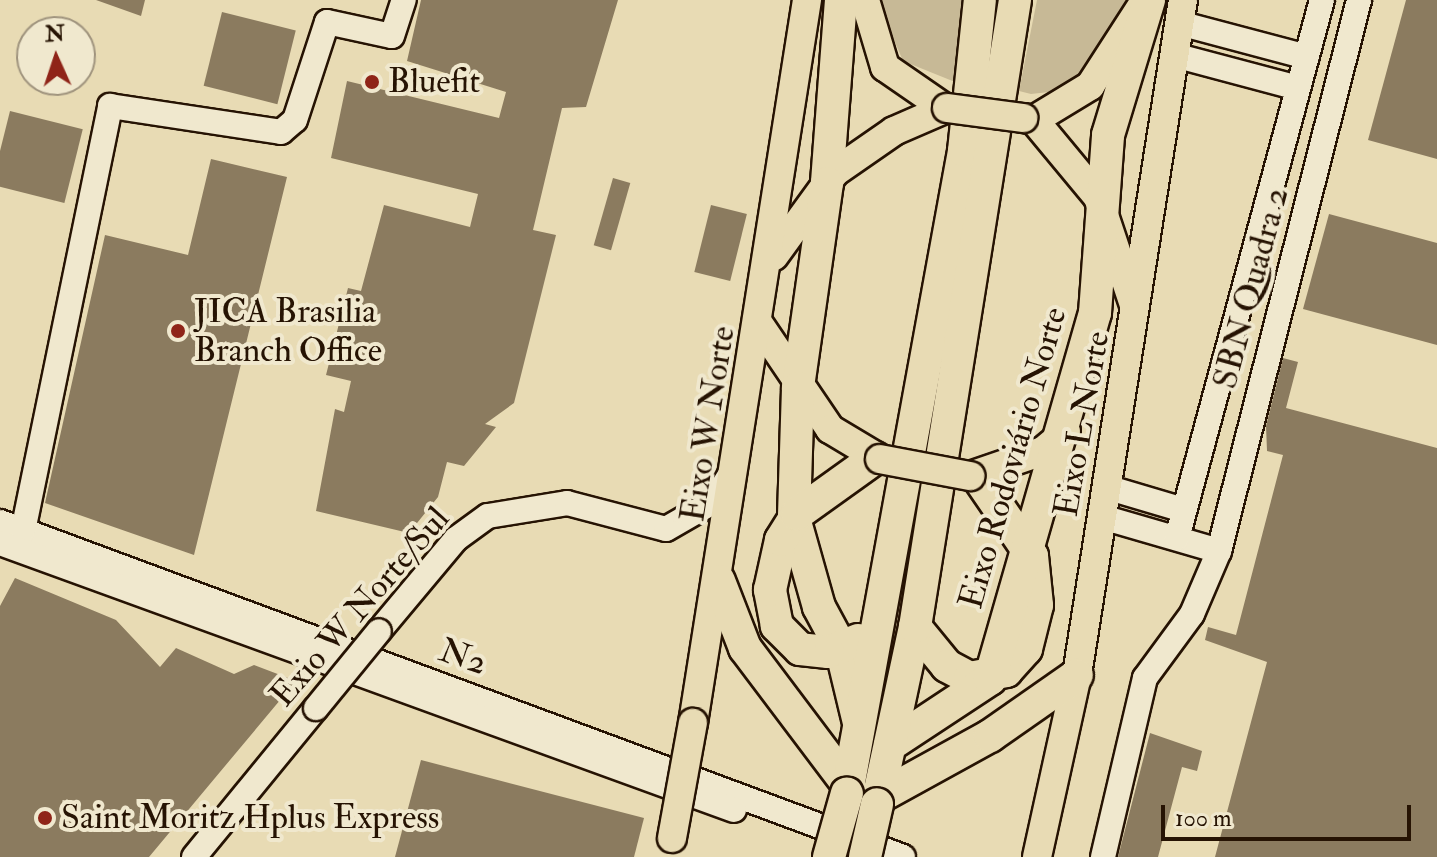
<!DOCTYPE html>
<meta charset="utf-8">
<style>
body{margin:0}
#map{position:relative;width:1437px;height:857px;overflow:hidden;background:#e8dbb4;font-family:"IM FELL Double Pica",serif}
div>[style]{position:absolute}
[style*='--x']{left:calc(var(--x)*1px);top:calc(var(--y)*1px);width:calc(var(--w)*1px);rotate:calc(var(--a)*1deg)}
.green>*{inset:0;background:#c7b996}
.building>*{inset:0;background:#8b7b5f;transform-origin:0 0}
.roads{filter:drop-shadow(2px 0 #261303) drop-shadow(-2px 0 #261303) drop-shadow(0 2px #261303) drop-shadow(0 -2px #261303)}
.secondary>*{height:24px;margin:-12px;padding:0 12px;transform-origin:12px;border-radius:12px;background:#f0e8ce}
.primary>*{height:28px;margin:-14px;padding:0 14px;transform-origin:14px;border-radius:14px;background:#e8dbb4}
.highway>*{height:32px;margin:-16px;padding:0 16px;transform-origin:16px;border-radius:16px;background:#e8dbb4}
.bridges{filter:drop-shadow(2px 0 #261303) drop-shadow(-2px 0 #261303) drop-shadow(0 2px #261303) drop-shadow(0 -2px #261303)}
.secondary-bridge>*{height:24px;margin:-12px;padding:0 12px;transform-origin:12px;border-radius:12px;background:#f0e8ce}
.primary-bridge>*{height:28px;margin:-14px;padding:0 14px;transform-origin:14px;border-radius:14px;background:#e8dbb4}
.highway-bridge>*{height:32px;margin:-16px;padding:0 16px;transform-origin:16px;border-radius:16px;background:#e8dbb4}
.dots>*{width:22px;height:22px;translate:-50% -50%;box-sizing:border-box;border:4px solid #f0e8ce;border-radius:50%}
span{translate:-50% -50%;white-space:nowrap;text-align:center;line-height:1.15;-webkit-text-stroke:8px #f0e8ce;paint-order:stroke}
.poi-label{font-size:34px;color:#261303}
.left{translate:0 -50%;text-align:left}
.street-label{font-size:34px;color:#261303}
.north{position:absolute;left:16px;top:16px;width:80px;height:80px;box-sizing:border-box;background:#f0e8ce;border:2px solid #9f937d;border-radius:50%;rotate:357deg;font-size:22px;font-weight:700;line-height:32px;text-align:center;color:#261303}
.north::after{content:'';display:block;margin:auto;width:28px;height:36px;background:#8f2418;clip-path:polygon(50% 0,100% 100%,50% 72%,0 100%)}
.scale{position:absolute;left:1161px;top:805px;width:250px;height:36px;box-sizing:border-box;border:4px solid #261303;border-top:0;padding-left:10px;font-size:24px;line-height:28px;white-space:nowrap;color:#261303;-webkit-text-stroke:6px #f0e8ce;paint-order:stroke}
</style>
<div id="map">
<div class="green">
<div style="clip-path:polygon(877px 0,962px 0,955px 82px,903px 61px)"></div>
<div style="clip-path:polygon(1037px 0,1127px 0,1101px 65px,1058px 91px,1031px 94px,1019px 91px)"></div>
</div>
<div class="building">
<div style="clip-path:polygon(96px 0,145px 0,141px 16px)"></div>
<div style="clip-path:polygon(421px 0,618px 0,586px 107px,562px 108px,533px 230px,556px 235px,514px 403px,485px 424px,496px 427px,464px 466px,447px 462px,438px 497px,409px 533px,316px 511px,335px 409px,344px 412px,351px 381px,326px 375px,348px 288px,361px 291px,384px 205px,470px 227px,478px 194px,331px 158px,347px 81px,499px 118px,506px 92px,407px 61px)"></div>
<div style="clip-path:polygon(1406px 0,1437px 0,1437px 159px,1368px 140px)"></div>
<div style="left:222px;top:12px;width:76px;height:76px;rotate:14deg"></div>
<div style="left:10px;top:111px;width:75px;height:76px;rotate:14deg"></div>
<div style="clip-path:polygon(211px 159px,287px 177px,194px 555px,45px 503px,105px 235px,188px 255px)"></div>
<div style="left:613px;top:178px;width:18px;height:70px;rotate:16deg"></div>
<div style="left:711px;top:205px;width:37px;height:69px;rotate:14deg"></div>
<div style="clip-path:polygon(1329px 214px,1437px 243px,1437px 345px,1303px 309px)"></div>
<div style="clip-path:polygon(1283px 358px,1298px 362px,1286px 408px,1437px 448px,1437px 857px,1215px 857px,1267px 662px,1205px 640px,1208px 627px,1236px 635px,1283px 455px,1267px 451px,1266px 426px)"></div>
<div style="clip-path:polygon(15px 578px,116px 620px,160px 667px,176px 648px,234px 674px,254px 665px,296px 681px,149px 857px,0 857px,0 606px)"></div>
<div style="clip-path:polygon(1150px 733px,1202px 751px,1197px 771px,1182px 767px,1158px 857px,1118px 857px)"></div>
<div style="clip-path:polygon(421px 760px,644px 818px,634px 857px,395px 857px)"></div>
</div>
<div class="roads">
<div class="secondary">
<div style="--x:1179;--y:23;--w:132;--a:14.9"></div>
<div style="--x:1174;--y:55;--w:128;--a:14.9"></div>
<div style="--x:1106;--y:487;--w:80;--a:16.6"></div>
<div style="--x:1102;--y:517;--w:122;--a:16.2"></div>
<div style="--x:0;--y:522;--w:963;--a:20.35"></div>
<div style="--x:23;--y:531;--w:434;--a:-78.4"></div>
<div style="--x:110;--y:106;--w:173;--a:8.6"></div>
<div style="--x:281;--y:132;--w:18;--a:-41"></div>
<div style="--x:295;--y:120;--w:103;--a:-71.9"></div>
<div style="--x:327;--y:22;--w:66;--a:12.2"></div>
<div style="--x:392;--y:36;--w:38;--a:-72"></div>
<div style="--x:1177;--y:538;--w:557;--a:-74.92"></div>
<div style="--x:0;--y:543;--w:781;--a:19.99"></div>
<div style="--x:379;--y:631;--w:120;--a:-50.1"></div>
<div style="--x:456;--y:539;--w:39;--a:-36"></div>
<div style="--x:488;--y:516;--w:80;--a:-9.3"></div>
<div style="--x:567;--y:503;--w:102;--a:14.7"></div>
<div style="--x:666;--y:529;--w:54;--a:-29.9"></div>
<div style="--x:713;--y:502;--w:32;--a:-58"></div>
<div style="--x:194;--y:857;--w:193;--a:-50.7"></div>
<div style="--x:1103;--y:857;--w:184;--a:-76.8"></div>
<div style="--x:1145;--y:678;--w:79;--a:-53.7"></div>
<div style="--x:1192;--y:614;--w:69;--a:-66.8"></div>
<div style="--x:1219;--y:551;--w:569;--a:-75.74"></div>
</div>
<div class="primary">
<div style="--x:865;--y:0;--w:70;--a:73.4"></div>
<div style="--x:885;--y:67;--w:70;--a:34.6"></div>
<div style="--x:1023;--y:118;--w:11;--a:10"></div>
<div style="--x:1034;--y:120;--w:100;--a:50.3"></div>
<div style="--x:1098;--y:197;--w:114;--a:71.6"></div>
<div style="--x:1034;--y:120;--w:66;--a:-31.3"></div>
<div style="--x:1090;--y:86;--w:98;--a:-57.1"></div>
<div style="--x:774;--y:256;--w:104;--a:-54"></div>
<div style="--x:835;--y:172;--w:72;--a:-34.8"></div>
<div style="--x:894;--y:131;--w:58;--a:-23.5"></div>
<div style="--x:759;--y:324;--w:127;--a:55.9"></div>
<div style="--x:830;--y:429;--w:58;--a:31"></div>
<div style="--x:970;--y:476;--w:77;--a:-18.9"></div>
<div style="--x:1043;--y:451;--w:30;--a:-40"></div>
<div style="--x:693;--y:723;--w:732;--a:-81.04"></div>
<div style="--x:1037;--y:857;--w:186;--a:-77.6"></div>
<div style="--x:1077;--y:675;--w:683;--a:-81.08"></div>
</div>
<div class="highway">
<div style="--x:841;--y:0;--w:184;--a:94.4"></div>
<div style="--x:827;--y:183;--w:207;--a:98.1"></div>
<div style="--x:798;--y:388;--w:130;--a:91.8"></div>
<div style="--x:794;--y:518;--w:92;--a:74.3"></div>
<div style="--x:819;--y:607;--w:47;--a:61.8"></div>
<div style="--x:841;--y:648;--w:77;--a:76.5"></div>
<div style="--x:719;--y:581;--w:72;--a:68.8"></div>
<div style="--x:745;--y:648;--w:173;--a:53"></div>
<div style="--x:915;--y:627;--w:50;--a:50.6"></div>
<div style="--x:947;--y:666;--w:26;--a:28"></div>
<div style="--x:970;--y:678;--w:37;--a:-11"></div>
<div style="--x:1006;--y:671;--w:30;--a:-48"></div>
<div style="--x:1026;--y:649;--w:45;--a:-76"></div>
<div style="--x:1037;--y:605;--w:49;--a:-95.8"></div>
<div style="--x:1032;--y:556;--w:96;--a:-124.4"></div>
<div style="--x:858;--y:640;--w:32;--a:158"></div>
<div style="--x:828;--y:652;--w:28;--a:-174"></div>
<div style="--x:800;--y:649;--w:33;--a:-135"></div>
<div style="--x:777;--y:626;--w:37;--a:-101"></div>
<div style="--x:770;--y:590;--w:51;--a:-77.6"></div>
<div style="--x:781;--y:540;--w:31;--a:-58"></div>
<div style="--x:797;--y:514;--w:96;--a:-35.7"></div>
<div style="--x:890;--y:745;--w:120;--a:-33.4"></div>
<div style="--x:990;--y:679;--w:381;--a:-74"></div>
<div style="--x:1095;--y:313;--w:178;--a:-85.8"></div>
<div style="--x:1108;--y:135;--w:141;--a:-73.1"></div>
<div style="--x:847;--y:793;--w:653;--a:-79.67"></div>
<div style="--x:964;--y:151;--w:152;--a:-84"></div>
<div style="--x:879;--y:797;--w:127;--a:-28.8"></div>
<div style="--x:990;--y:736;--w:106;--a:-35"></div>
<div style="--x:877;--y:804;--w:181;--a:-77.9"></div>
<div style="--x:915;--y:627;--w:635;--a:-80.94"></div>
</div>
</div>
<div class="bridges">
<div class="secondary-bridge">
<div style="--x:316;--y:708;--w:99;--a:-50.7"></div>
</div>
<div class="primary-bridge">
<div style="--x:947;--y:108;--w:77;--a:7.5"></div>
<div style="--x:880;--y:459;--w:92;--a:10.7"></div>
<div style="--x:672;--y:838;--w:117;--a:-79.7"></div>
</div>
<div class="highway-bridge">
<div style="--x:829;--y:857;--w:66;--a:-74.3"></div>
<div style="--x:865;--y:857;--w:54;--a:-77.2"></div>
</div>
</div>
<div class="dots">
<div style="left:372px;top:82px;background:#8f2418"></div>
<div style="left:178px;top:331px;background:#8f2418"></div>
<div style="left:45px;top:818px;background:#8f2418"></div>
</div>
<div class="poi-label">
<span class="left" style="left:388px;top:82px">Bluefit</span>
<span class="left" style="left:194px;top:331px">JICA Brasilia<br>Branch Office</span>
<span class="left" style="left:61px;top:818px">Saint Moritz Hplus Express</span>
</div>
<div class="street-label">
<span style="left:1251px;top:288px;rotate:-75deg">SBN Quadra 2</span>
<span style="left:708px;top:424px;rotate:-81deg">Eixo W Norte</span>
<span style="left:1082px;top:424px;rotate:-80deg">Eixo L Norte</span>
<span style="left:1013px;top:458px;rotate:-74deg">Eixo Rodoviário Norte</span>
<span style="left:360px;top:607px;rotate:-49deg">Exio W Norte/Sul</span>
<span style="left:463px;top:657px;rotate:19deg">N2</span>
</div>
<div class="north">N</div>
<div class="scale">100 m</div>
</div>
